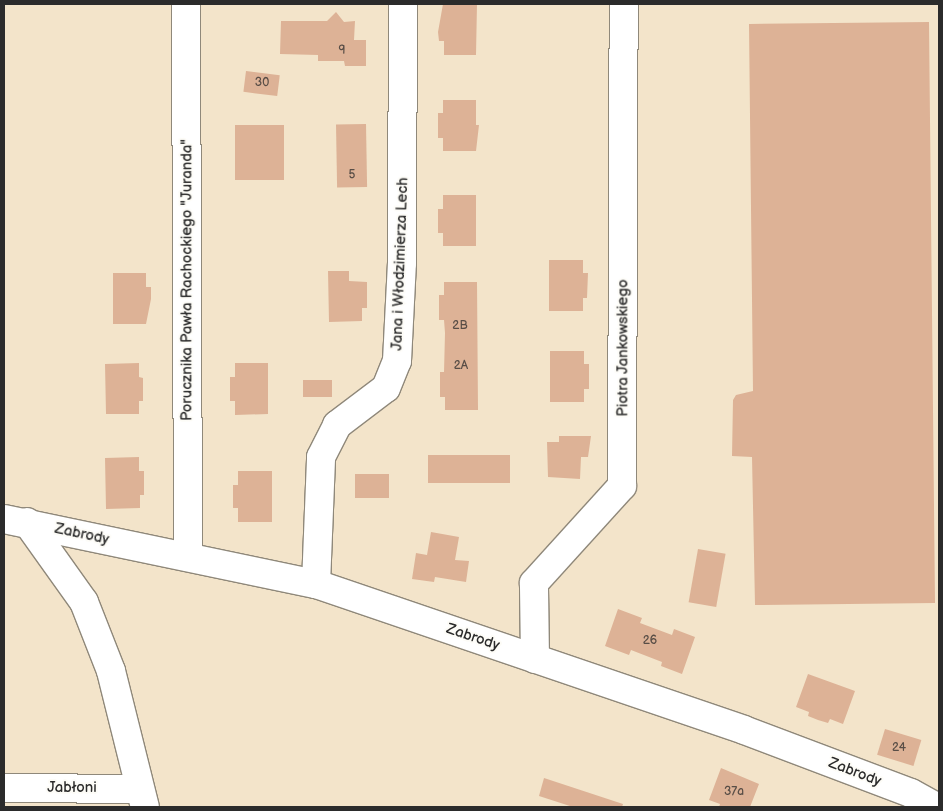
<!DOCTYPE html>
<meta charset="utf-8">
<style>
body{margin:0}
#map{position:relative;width:943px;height:811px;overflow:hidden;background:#f3e4ca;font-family:"Balsamiq Sans",sans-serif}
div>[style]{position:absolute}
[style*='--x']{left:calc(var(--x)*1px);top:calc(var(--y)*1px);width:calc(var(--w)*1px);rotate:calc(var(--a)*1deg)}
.building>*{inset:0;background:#ddb296;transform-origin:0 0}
.roads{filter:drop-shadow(1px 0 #8f887a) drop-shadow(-1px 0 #8f887a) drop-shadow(0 1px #8f887a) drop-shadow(0 -1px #8f887a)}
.minor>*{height:28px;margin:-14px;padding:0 14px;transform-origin:14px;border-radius:14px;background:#fff}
span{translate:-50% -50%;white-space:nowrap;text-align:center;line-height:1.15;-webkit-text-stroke:4px #fdfcf7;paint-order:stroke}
.number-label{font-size:12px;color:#584d46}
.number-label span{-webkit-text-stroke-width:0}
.street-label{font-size:15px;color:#2b2b2b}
.frame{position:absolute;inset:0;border:5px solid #2b2b2b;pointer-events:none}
</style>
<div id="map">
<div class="building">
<div style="clip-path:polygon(443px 4px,477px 4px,476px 55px,444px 55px,444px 41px,439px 41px,438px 32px)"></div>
<div style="clip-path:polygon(336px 12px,344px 22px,355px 21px,354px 40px,366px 40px,366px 66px,345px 66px,344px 61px,318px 61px,318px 55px,280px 54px,281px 21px,327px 21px)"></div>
<div style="clip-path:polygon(929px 22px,935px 603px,755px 605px,752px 457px,732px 456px,733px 400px,736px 395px,753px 391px,749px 24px)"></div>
<div style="left:246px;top:71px;width:34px;height:21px;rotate:7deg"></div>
<div style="clip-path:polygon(443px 100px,476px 100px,476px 125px,479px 125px,476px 151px,443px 151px,443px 138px,438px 138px,438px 113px,443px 113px)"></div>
<div style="left:366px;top:124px;width:63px;height:30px;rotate:89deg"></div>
<div style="left:235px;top:125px;width:49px;height:55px"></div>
<div style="clip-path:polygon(443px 195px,476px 195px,476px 246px,443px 246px,443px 233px,438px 233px,438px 209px,443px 209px)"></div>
<div style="clip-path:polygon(549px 260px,583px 260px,583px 273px,588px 273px,587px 298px,583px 298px,583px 311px,549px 311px)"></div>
<div style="clip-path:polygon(328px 271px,349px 271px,349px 281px,367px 282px,367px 308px,362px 308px,362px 321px,329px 322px)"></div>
<div style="clip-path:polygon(113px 273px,146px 273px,146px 287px,151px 287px,151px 299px,146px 324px,113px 324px)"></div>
<div style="clip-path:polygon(444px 282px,477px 282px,478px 410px,445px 410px,445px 397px,440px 397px,440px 372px,444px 372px,445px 333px,444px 320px,439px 320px,439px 295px,444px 295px)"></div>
<div style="clip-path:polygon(550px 351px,584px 351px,584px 364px,589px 364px,589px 389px,584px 389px,584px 402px,550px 402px)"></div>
<div style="clip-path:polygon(139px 363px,139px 377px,143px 378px,143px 401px,139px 401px,139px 414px,106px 414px,105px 364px)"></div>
<div style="clip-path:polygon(235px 363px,268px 363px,268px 414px,235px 415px,235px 401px,230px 401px,230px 377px,235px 377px)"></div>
<div style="left:332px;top:380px;width:17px;height:29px;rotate:90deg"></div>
<div style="clip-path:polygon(559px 436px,591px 436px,588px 457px,581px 457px,580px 479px,548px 477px,547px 442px,559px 442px)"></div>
<div style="left:510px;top:455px;width:28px;height:82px;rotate:90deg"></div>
<div style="clip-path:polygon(139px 457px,139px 471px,144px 471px,144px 495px,140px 495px,140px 508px,106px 509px,105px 458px)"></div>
<div style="clip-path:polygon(238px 471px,272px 471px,272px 522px,238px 522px,238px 508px,233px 508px,233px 485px,238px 485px)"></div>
<div style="left:389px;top:474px;width:24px;height:34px;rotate:90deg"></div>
<div style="clip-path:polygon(431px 532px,459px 537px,455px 560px,469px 561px,466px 582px,435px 577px,434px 582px,412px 579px,416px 553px,427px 555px)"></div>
<div style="left:698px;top:549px;width:28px;height:54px;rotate:10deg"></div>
<div style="clip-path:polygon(618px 609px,642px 618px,640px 623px,672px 635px,674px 629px,695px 637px,682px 674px,661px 666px,662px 662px,631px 650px,629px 655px,605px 646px)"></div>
<div style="clip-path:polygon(808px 674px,855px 691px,843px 724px,830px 719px,828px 723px,818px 720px,808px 716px,809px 712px,796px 707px)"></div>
<div style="left:885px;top:729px;width:38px;height:27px;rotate:17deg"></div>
<div style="clip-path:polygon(721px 768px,759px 784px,750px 807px,719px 807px,720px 804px,709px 800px)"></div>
<div style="clip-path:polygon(544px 778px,623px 804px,622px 807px,573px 807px,539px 796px)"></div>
</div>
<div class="roads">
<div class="minor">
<div style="--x:186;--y:4;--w:553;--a:89.79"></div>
<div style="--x:4;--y:519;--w:319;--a:11.8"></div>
<div style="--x:316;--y:584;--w:452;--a:18.8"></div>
<div style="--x:744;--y:730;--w:178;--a:20.7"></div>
<div style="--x:911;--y:793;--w:29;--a:29"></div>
<div style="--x:27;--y:522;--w:98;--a:54.5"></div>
<div style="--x:84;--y:602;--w:74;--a:68.6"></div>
<div style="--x:111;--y:671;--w:140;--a:76"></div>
<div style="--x:316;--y:584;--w:127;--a:-87.7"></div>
<div style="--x:321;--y:457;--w:36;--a:-63"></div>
<div style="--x:337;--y:425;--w:61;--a:-37.1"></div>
<div style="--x:386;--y:388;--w:29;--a:-68"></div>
<div style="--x:397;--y:361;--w:98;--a:-87.1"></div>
<div style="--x:402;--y:263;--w:259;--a:-89.8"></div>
<div style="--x:535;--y:659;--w:76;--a:-90.8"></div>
<div style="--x:534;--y:583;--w:131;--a:-47.8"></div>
<div style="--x:622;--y:486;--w:482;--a:-89.8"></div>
<div style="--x:4;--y:788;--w:135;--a:0.4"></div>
</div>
</div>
<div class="number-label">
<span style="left:342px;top:51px">9</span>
<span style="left:262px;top:83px">30</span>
<span style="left:352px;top:175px">5</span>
<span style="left:460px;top:326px">2B</span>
<span style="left:461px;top:366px">2A</span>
<span style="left:650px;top:641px">26</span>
<span style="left:899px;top:748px">24</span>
<span style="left:734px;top:792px">37a</span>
</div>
<div class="street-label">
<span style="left:400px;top:264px;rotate:-88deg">Jana i Włodzimierza Lech</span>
<span style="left:187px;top:280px;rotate:-90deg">Porucznika Pawła Rachockiego "Juranda"</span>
<span style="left:623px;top:348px;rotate:-90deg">Piotra Jankowskiego</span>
<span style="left:82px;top:534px;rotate:12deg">Zabrody</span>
<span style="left:473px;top:637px;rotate:19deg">Zabrody</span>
<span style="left:855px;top:772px;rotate:21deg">Zabrody</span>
<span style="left:72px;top:788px">Jabłoni</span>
</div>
<div class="frame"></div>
</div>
